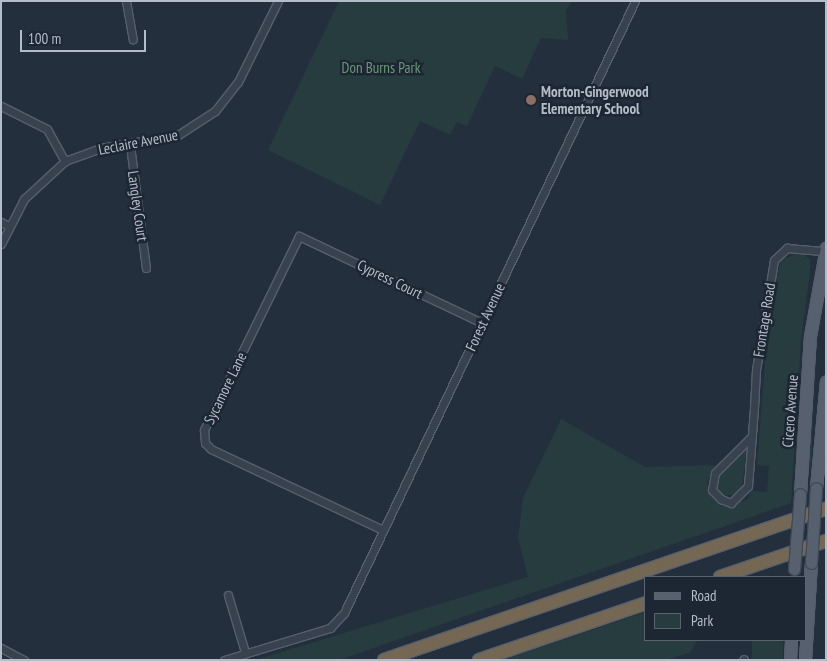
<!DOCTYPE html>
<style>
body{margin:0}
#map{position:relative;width:827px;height:661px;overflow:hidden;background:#242f3e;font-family:"PT Sans Narrow",sans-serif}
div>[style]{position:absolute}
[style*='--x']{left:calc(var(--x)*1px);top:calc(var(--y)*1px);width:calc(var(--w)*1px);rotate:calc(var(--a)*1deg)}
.green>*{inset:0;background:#263c3f;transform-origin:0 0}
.roads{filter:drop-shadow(1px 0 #565f6c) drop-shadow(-1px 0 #565f6c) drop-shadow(0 1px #565f6c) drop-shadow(0 -1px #565f6c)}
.minor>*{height:7px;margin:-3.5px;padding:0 3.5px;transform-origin:3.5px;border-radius:3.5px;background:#38414e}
.primary>*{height:11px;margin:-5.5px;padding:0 5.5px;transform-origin:5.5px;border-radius:5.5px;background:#56606e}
.motorway>*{height:12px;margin:-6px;padding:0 6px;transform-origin:6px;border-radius:6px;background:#746855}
.bridges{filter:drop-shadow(1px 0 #414a57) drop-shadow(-1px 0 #414a57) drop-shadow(0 1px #414a57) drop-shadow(0 -1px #414a57)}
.primary-bridge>*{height:11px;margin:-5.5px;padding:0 5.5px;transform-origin:5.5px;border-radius:5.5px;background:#56606e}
.dots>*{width:14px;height:14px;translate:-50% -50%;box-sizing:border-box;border:2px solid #1d2633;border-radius:50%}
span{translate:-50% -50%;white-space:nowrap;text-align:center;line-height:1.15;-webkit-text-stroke:5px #1d2633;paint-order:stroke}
.park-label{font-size:15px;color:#6b9a76}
.poi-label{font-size:15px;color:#b4bcc9;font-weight:700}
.left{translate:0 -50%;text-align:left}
.street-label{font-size:15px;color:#b4bcc9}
.frame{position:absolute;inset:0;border:2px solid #b4bcc9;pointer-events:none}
.legend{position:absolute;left:644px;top:576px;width:162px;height:65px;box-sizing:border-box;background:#1d2633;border:1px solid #59626f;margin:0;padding:6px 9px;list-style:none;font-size:15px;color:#b4bcc9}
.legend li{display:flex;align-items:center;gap:10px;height:25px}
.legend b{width:25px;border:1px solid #59626f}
.scale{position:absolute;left:20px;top:30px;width:126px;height:22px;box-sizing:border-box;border:2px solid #b4bcc9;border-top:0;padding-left:6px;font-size:15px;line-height:18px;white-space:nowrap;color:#b4bcc9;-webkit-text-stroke:4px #1d2633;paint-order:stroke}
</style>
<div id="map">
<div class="green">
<div style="clip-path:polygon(339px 1px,571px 1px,566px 11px,568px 40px,541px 38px,522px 79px,495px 66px,467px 126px,457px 122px,450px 135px,420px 121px,380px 205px,268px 150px)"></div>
<div style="clip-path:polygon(800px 252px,810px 259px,810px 273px,801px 340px,791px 503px,339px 660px,255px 660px,528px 577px,518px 538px,523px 498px,561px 419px,645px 467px,715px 465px,707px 482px,709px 494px,725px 506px,747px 500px,751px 491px,767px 492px,769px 466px,757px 465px,769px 313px,781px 260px)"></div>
<div style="clip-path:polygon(817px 318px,811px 468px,806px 470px,812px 384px)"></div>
<div style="clip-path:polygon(747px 447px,742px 488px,736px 495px,723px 495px,718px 491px,716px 478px)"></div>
<div style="clip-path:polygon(646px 612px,646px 640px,697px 640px,691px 652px,666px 660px,503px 660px)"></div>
<div style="left:752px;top:640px;width:31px;height:20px"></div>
</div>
<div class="roads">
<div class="minor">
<div style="--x:126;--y:1;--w:39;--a:80"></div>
<div style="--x:1;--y:106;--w:51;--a:26.6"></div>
<div style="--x:47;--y:129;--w:37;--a:61"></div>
<div style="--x:130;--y:145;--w:124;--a:82.6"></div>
<div style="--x:1;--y:222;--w:9;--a:27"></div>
<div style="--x:1;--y:244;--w:51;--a:-62.9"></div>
<div style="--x:24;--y:199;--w:56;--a:-42.8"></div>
<div style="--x:65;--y:161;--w:37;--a:-20"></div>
<div style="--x:100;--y:148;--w:79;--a:-9.5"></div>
<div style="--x:178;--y:135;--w:44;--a:-33"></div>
<div style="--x:215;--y:111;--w:37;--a:-52"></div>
<div style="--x:238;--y:82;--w:90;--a:-63.7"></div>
<div style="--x:752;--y:436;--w:52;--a:135"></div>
<div style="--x:715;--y:473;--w:17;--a:100"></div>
<div style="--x:712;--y:490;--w:13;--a:45"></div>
<div style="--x:721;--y:499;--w:11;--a:22"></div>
<div style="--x:731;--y:503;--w:24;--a:-45"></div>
<div style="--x:748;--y:486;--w:78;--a:-85.6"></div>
<div style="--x:754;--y:408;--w:38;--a:-87"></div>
<div style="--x:756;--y:370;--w:111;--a:-80.7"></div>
<div style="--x:774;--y:260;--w:18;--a:-43"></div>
<div style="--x:787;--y:248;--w:38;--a:5"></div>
<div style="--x:383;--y:530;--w:190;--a:-154.8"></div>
<div style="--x:211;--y:449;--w:8;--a:-135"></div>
<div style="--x:205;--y:443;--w:13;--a:-94"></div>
<div style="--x:204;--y:430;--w:216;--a:-63.9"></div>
<div style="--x:299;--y:236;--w:203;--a:25.4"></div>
<div style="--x:228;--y:595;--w:59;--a:73.4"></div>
<div style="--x:1;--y:648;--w:26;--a:28"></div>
<div style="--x:224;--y:660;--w:111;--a:-16.8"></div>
<div style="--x:330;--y:628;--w:21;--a:-47"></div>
<div style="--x:344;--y:613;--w:678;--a:-64.57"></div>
<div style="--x:743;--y:660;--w:1;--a:-45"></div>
</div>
<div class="primary">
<div style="--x:816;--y:488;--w:107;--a:-84.7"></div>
<div style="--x:800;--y:494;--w:158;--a:-86.4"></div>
<div style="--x:810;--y:336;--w:90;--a:-79.8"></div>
<div style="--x:790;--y:660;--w:20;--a:-87"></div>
<div style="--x:805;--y:660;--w:97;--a:-86.5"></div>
</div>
<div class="motorway">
<div style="--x:720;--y:577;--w:112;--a:-18.8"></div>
<div style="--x:384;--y:660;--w:467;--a:-18.9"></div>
<div style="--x:479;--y:660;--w:176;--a:-18.8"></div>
</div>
</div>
<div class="bridges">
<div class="primary-bridge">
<div style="--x:811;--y:563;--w:75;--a:-86.2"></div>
<div style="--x:794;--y:569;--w:75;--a:-85.4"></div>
</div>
</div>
<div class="dots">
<div style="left:531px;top:100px;background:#8d6e63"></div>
</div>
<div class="park-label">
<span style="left:381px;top:68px">Don Burns Park</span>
</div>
<div class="poi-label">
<span class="left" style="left:541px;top:100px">Morton-Gingerwood<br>Elementary School</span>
</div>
<div class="street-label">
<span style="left:138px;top:142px;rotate:-11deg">Leclaire Avenue</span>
<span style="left:138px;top:206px;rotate:82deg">Langley Court</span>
<span style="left:390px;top:279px;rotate:26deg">Cypress Court</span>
<span style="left:485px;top:317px;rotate:-65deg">Forest Avenue</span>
<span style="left:764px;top:320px;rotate:-81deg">Frontage Road</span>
<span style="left:225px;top:388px;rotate:-64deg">Sycamore Lane</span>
<span style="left:790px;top:411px;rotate:-86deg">Cicero Avenue</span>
</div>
<div class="frame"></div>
<ul class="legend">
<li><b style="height:6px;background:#56606e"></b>Road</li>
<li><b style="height:14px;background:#263c3f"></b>Park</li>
</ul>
<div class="scale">100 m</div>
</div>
